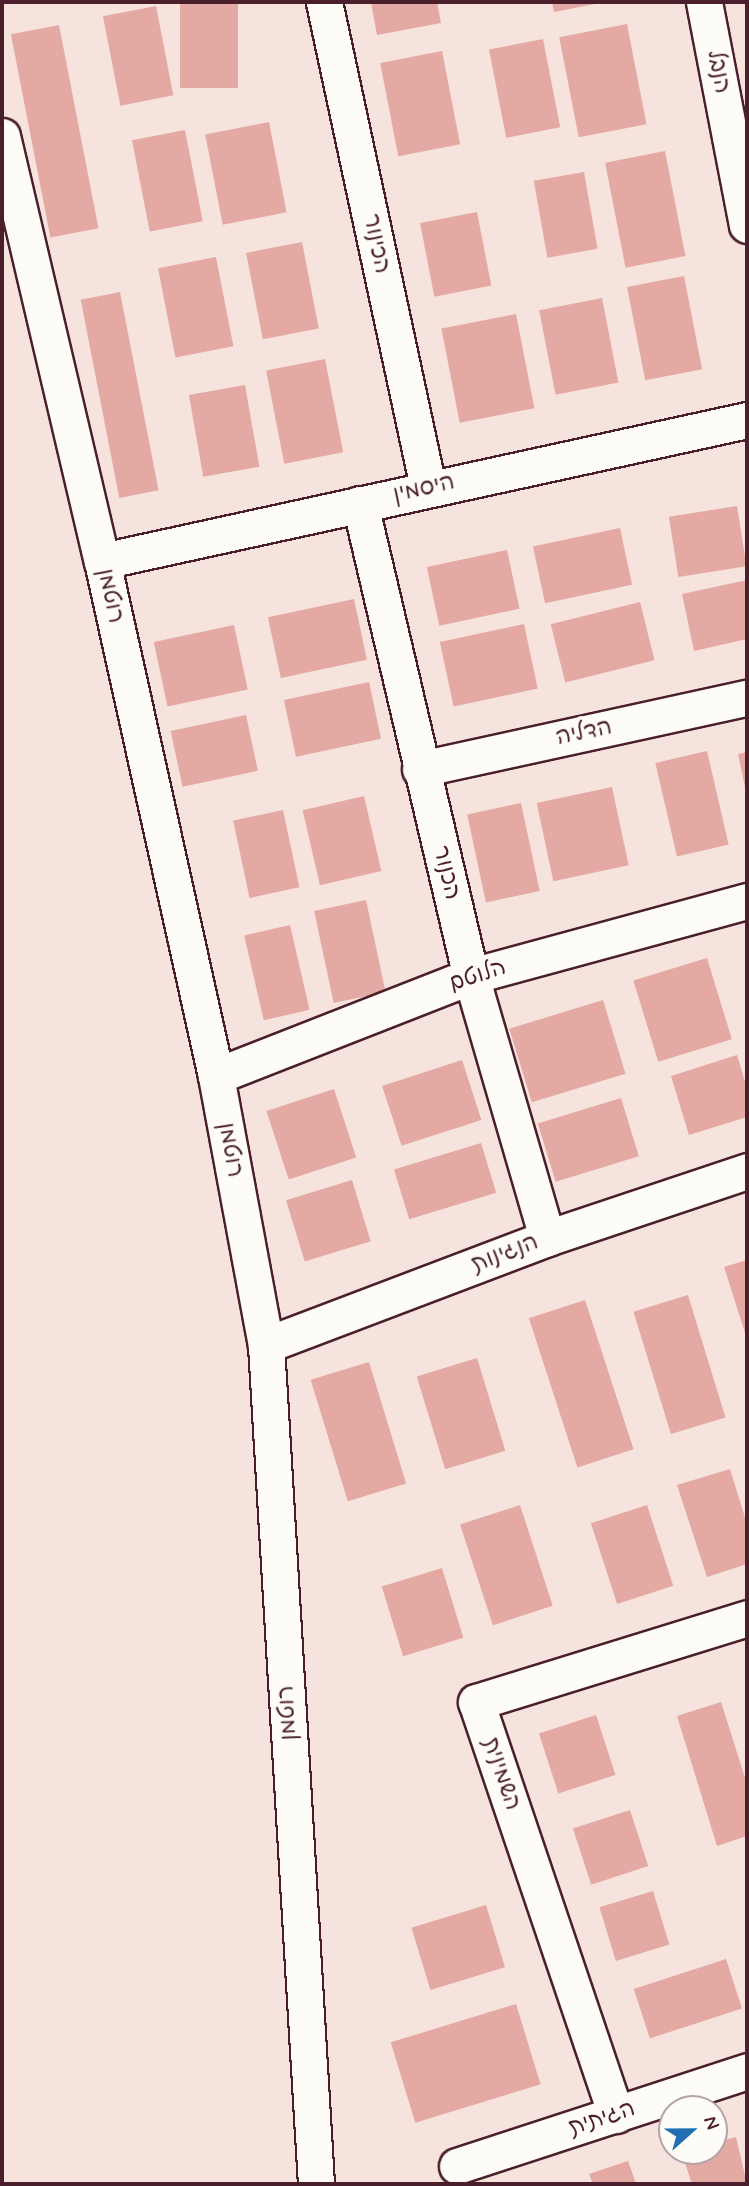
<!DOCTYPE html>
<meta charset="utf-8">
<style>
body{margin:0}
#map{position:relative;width:749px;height:2186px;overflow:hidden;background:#f6e3de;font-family:Mynerve,"Playpen Sans Hebrew",sans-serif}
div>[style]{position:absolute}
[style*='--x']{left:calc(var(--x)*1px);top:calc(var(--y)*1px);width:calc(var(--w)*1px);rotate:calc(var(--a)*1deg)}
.building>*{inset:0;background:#e4a9a2;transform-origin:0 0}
.roads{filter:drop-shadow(2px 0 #4a1f2b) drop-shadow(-2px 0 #4a1f2b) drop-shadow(0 2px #4a1f2b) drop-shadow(0 -2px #4a1f2b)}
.minor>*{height:35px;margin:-17.5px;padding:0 17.5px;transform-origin:17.5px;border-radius:17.5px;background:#fdfcf7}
span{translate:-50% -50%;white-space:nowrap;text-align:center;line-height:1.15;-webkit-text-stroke:7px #fdfcf7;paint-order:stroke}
.street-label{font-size:23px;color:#4a1f2b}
.frame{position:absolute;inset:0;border:4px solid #4a1f2b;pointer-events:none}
.north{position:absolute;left:658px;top:2095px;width:70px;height:70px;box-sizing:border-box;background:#fdfcf7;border:2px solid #b5a4a5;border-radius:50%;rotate:69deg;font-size:19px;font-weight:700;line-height:28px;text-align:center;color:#4a1f2b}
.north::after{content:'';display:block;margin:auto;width:24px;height:32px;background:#1f6fb2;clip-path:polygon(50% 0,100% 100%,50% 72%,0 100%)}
</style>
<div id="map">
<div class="building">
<div style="left:180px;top:2px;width:58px;height:86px"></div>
<div style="clip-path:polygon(371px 2px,437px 2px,441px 23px,377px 35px)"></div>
<div style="clip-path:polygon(552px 2px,599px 2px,600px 3px,554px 12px)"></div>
<div style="left:156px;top:6px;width:91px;height:54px;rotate:79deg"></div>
<div style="left:627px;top:24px;width:102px;height:69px;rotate:79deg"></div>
<div style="left:59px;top:25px;width:207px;height:49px;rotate:79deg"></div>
<div style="left:543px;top:39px;width:90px;height:55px;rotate:79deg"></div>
<div style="left:442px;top:51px;width:95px;height:63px;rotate:79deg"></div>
<div style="left:269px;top:122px;width:92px;height:65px;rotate:79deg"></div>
<div style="left:185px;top:130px;width:93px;height:54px;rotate:79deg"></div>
<div style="left:665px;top:151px;width:107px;height:61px;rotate:79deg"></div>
<div style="left:584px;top:172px;width:78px;height:51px;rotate:80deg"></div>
<div style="left:477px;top:212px;width:75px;height:58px;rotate:79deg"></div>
<div style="left:302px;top:242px;width:88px;height:57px;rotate:79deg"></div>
<div style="left:216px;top:257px;width:91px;height:59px;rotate:79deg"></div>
<div style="left:684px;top:276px;width:95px;height:58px;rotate:79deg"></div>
<div style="left:120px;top:292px;width:202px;height:40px;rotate:79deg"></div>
<div style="left:602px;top:298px;width:86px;height:64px;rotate:79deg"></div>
<div style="left:516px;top:314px;width:96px;height:76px;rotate:79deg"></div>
<div style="left:325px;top:359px;width:95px;height:60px;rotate:79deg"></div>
<div style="left:245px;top:385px;width:83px;height:57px;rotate:80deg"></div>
<div style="left:737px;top:506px;width:61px;height:69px;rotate:81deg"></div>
<div style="left:620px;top:528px;width:58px;height:89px;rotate:78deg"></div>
<div style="left:507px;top:550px;width:60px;height:82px;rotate:78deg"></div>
<div style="clip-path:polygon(747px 580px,747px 639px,694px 651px,682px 594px)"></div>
<div style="left:354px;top:599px;width:62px;height:88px;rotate:78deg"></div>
<div style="left:640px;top:602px;width:60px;height:92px;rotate:76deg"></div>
<div style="left:524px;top:624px;width:66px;height:86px;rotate:78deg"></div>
<div style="left:234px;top:625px;width:66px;height:82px;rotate:78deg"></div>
<div style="left:369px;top:682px;width:58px;height:87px;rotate:78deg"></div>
<div style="left:246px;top:715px;width:57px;height:77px;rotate:78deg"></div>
<div style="left:707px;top:751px;width:96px;height:53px;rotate:77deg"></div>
<div style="clip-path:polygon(747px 752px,747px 792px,746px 792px,738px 754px)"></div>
<div style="left:612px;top:787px;width:80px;height:77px;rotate:78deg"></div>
<div style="left:364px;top:796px;width:77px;height:63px;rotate:77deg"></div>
<div style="left:521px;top:803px;width:90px;height:55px;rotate:78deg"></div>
<div style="left:283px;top:810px;width:79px;height:51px;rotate:78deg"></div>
<div style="left:366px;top:900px;width:94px;height:53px;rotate:78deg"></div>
<div style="left:290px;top:925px;width:87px;height:47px;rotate:77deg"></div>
<div style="left:707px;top:958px;width:85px;height:77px;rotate:73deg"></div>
<div style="left:603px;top:1000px;width:77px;height:98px;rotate:73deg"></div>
<div style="clip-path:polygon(737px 1055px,747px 1088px,747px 1117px,689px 1135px,671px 1076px)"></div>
<div style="left:462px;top:1060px;width:63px;height:84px;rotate:72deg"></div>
<div style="left:334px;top:1089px;width:72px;height:71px;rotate:72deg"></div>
<div style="left:621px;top:1098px;width:61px;height:87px;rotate:73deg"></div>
<div style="left:481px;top:1143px;width:52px;height:91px;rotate:73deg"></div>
<div style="left:352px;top:1180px;width:64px;height:69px;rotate:73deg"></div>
<div style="clip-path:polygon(747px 1260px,747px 1339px,724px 1267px)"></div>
<div style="left:688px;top:1295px;width:128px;height:57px;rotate:73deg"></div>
<div style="left:585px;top:1300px;width:157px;height:59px;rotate:72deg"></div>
<div style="left:477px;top:1358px;width:97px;height:63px;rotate:73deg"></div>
<div style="left:369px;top:1362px;width:127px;height:61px;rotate:73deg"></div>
<div style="clip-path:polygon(730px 1469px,747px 1524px,747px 1564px,707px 1577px,677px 1485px)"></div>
<div style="left:520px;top:1505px;width:106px;height:63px;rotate:72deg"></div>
<div style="left:647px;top:1505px;width:85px;height:59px;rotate:72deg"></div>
<div style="left:442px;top:1568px;width:73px;height:63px;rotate:73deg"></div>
<div style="clip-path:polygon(721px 1702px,747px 1784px,747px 1836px,717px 1846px,677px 1716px)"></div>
<div style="left:596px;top:1715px;width:63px;height:60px;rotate:72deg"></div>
<div style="left:630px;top:1810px;width:59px;height:60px;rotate:72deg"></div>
<div style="left:653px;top:1891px;width:56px;height:56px;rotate:73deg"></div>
<div style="left:486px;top:1905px;width:65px;height:78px;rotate:73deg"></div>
<div style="left:726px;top:1959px;width:52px;height:97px;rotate:72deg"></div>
<div style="left:516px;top:2004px;width:84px;height:131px;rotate:73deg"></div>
<div style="clip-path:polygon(736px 2137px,747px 2184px,692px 2184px,682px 2154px,714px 2151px,714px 2143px)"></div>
<div style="clip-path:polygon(628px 2161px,636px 2184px,593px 2184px,589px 2174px)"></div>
</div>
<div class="roads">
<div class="minor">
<div style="--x:324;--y:2;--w:496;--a:77.9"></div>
<div style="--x:704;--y:2;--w:227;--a:79.1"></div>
<div style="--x:2;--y:136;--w:437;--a:76.8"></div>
<div style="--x:102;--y:561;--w:527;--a:77.52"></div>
<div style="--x:216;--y:1076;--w:274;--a:79.5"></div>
<div style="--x:266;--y:1345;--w:840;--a:86.59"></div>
<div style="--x:360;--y:504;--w:485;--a:76.8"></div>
<div style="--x:471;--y:976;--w:273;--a:73.8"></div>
<div style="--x:102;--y:561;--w:660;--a:-12.33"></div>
<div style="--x:420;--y:769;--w:335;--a:-12.3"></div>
<div style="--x:216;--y:1076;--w:274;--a:-21.4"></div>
<div style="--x:471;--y:976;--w:286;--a:-15.2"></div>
<div style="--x:266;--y:1345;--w:301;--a:-20.8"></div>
<div style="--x:547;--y:1238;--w:211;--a:-18.5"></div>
<div style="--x:616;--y:2115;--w:436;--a:-108.7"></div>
<div style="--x:476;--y:1702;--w:284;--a:-17.2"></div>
<div style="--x:457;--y:2166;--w:305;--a:-18.1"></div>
</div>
</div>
<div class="street-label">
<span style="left:718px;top:72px;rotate:79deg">הנבל</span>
<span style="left:376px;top:244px;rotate:78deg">הכינור</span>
<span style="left:424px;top:489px;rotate:-13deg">היסמין</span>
<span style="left:110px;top:596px;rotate:78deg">רוטמן</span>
<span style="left:584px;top:733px;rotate:-12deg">הדליה</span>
<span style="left:446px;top:873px;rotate:76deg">הכנור</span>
<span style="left:478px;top:976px;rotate:-18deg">הלוטם</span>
<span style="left:230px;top:1150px;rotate:80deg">רוטמן</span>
<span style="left:505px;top:1254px;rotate:-21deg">הנגינות</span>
<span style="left:288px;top:1713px;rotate:-93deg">רוטמן</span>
<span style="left:501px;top:1774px;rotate:71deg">השמינית</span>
<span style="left:602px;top:2119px;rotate:-18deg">הגיתית</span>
</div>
<div class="frame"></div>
<div class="north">N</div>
</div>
